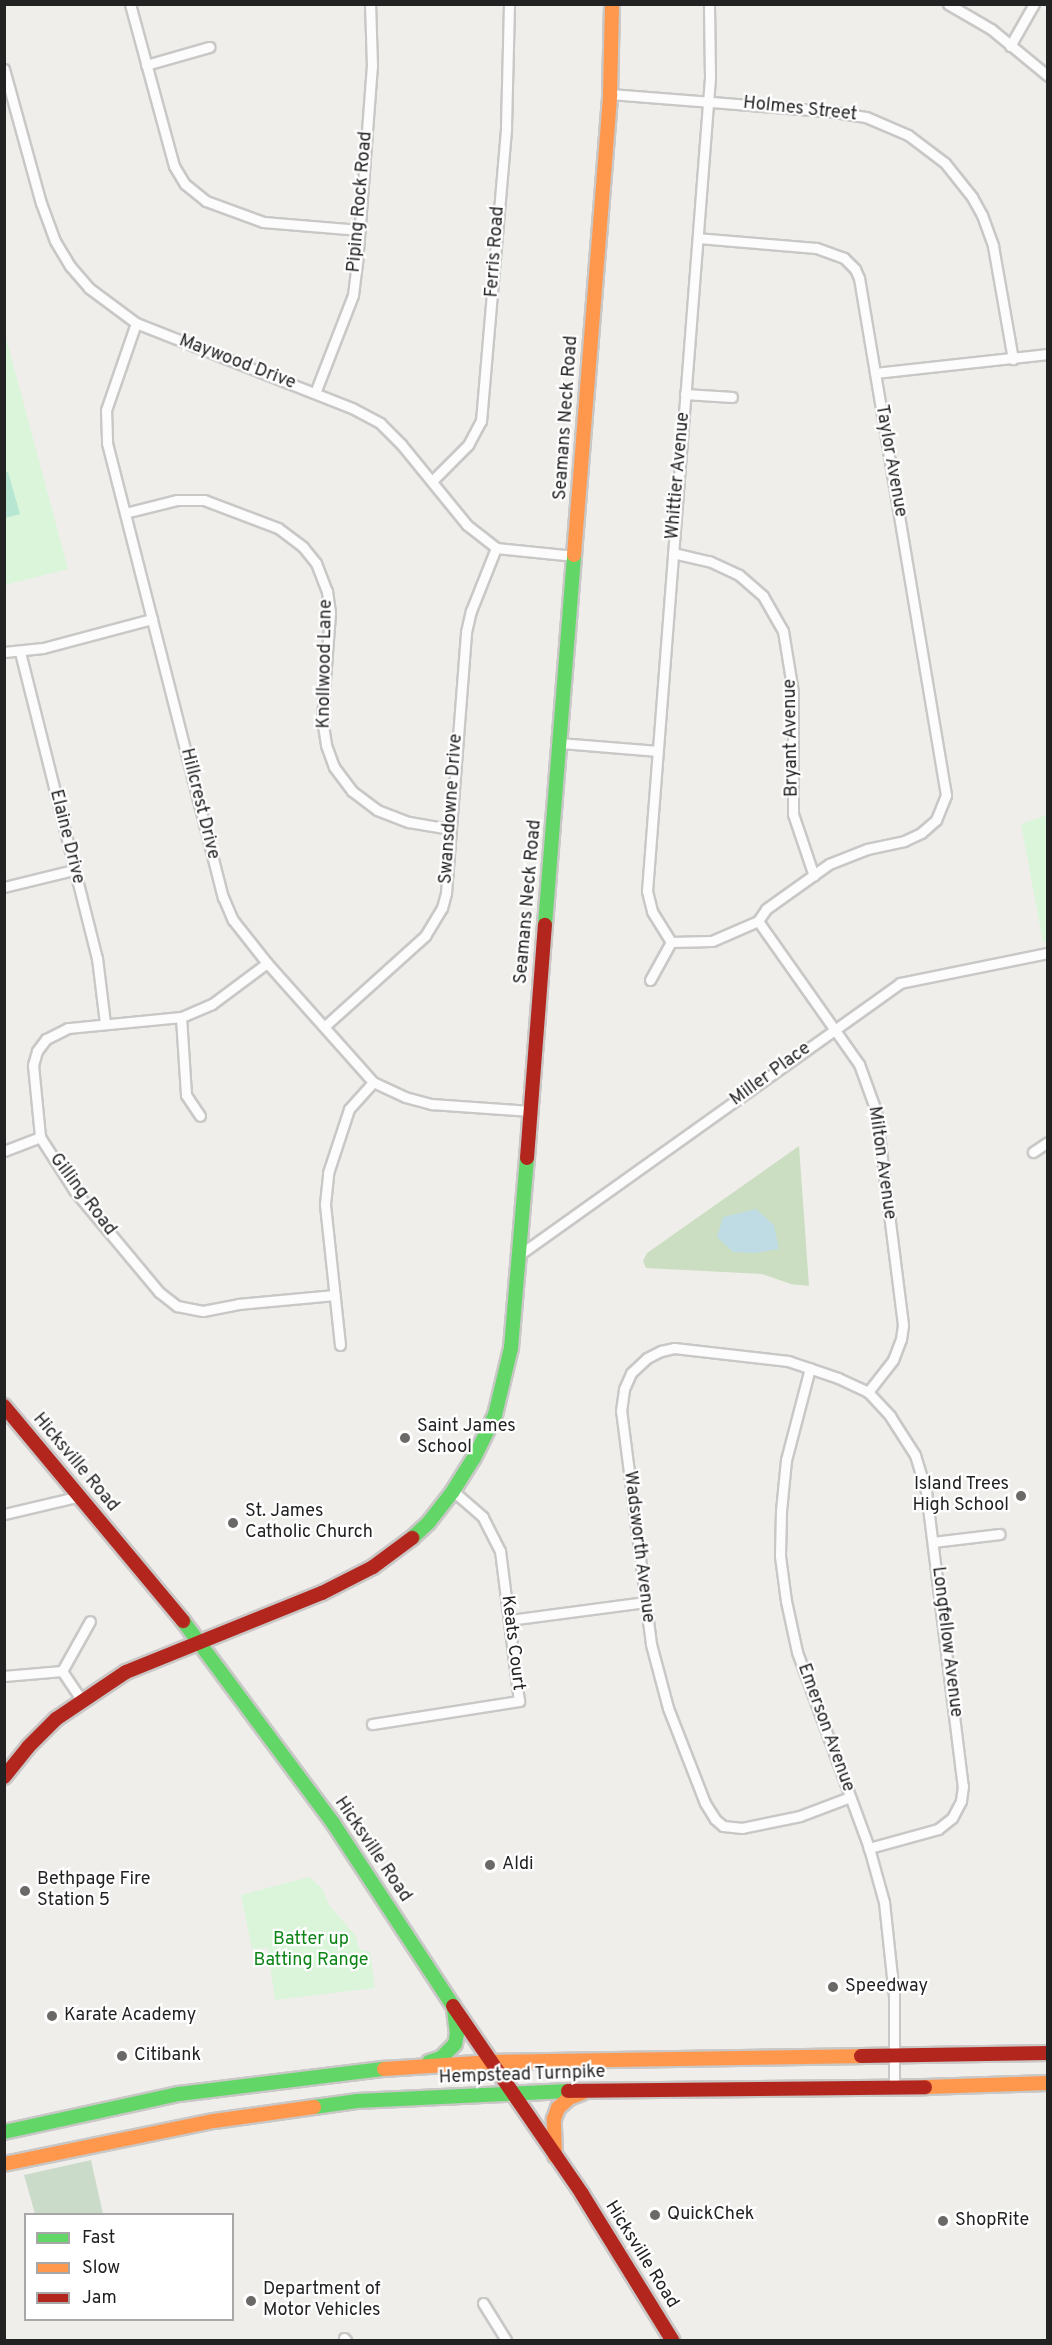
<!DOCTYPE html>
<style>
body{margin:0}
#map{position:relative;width:1052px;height:2345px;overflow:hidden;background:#f0eeeb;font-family:Overpass,sans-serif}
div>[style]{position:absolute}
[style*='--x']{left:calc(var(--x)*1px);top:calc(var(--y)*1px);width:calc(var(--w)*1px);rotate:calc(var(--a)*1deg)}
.forest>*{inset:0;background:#cbdec1}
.cemetery>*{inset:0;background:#cadbca}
.park>*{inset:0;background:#daf5da}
.pitch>*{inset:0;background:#b7e6d2}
.water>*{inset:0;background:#bfdbe3}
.roads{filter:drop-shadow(2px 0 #c9c8c7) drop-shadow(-2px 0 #c9c8c7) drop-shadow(0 2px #c9c8c7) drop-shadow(0 -2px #c9c8c7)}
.street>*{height:9px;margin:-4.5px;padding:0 4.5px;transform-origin:4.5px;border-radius:4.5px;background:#fdfcfc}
.fast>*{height:14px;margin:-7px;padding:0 7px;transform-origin:7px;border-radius:7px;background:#63d668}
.slow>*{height:14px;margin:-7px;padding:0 7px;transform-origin:7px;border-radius:7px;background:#ff974d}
.jam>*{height:14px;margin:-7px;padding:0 7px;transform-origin:7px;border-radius:7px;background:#b3261e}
.dots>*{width:16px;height:16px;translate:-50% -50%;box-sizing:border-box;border:3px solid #fff;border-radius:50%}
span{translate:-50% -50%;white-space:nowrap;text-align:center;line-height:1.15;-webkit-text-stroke:4.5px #fff;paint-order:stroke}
.street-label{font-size:18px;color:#222}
.poi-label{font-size:18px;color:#222}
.left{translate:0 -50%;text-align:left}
.right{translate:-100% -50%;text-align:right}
.park-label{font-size:18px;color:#0c8416}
.frame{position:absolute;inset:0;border:6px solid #222;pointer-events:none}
.legend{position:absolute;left:24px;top:2213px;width:210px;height:108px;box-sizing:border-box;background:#fff;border:2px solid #a7a7a7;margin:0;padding:8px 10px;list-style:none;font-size:18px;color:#222}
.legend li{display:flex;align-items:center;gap:12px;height:30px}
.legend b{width:30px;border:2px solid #a7a7a7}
</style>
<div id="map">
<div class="forest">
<div style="clip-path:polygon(799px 1146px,809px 1286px,791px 1284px,762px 1274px,646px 1268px,643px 1261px,647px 1253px)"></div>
</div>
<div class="cemetery">
<div style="clip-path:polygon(91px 2160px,103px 2214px,35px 2214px,24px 2175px)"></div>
</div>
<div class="park">
<div style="clip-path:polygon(4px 330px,68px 569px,5px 585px,4px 585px)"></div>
<div style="clip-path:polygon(1047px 815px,1048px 940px,1043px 942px,1021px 824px)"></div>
<div style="clip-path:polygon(309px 1877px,322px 1888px,329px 1905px,356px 1936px,359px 1949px,370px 1952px,375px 1988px,275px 2000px,268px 1948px,252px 1949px,241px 1895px)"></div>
</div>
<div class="pitch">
<div style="clip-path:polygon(8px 472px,20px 514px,5px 518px,5px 473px)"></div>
</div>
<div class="water">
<div style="clip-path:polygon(756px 1209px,774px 1225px,779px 1249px,755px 1253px,733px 1252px,717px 1237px,723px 1217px)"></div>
</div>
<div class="roads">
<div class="street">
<div style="--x:130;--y:4;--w:168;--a:74.8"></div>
<div style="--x:174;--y:166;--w:21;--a:59"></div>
<div style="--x:185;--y:184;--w:27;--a:39"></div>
<div style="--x:206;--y:201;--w:61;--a:20.2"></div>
<div style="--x:263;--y:222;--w:97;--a:4.7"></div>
<div style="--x:948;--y:4;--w:50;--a:30.2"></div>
<div style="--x:991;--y:29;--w:74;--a:39.5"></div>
<div style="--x:1010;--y:46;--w:48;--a:-60.3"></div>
<div style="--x:146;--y:65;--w:66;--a:-15.9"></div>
<div style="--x:4;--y:69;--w:139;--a:74.6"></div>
<div style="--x:41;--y:203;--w:40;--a:69.8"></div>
<div style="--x:55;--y:241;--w:29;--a:59"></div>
<div style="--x:70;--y:266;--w:29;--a:49"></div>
<div style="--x:89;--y:288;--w:59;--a:36.7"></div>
<div style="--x:136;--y:323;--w:232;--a:21.5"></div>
<div style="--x:352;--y:408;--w:32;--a:28"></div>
<div style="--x:380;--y:423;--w:30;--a:45"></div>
<div style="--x:401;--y:444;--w:104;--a:50.8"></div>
<div style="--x:467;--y:525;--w:37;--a:38"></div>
<div style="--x:496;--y:548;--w:79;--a:5.8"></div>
<div style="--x:610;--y:94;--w:219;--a:4.5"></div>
<div style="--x:828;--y:111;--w:38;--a:9"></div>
<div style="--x:866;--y:117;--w:46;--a:23.2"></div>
<div style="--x:908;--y:135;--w:46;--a:37.1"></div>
<div style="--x:945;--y:163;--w:43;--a:51.5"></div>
<div style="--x:972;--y:197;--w:21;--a:61"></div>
<div style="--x:982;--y:215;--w:33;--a:70"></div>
<div style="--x:993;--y:246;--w:115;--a:80"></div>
<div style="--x:136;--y:323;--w:92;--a:109"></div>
<div style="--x:106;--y:410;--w:33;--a:88"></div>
<div style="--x:107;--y:443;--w:469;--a:75.7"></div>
<div style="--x:223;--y:897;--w:25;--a:67"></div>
<div style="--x:233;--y:920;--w:55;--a:51.7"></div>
<div style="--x:267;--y:963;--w:159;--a:48.3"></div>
<div style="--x:373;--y:1082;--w:35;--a:25"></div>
<div style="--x:405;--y:1097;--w:28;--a:15"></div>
<div style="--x:432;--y:1104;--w:98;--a:4.1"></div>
<div style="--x:875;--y:373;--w:174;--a:-6.3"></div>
<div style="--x:315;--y:393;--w:105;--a:-68.8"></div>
<div style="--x:353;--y:295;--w:31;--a:-83"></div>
<div style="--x:357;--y:264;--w:199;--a:-85.7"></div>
<div style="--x:372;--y:66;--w:62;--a:-91.8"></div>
<div style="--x:685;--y:394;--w:47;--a:3.7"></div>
<div style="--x:432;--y:481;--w:51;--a:-45"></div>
<div style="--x:468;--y:445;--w:27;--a:-62"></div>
<div style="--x:481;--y:421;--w:295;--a:-85.1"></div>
<div style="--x:506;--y:127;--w:123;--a:-88.6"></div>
<div style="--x:125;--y:513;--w:54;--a:-14"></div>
<div style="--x:177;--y:500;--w:27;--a:0"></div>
<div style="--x:204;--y:500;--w:79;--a:20.7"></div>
<div style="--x:278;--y:528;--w:31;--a:37"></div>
<div style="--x:303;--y:547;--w:21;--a:51"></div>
<div style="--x:316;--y:563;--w:30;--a:69"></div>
<div style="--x:327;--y:591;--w:22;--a:82"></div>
<div style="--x:330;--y:613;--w:106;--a:94.3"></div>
<div style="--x:322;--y:719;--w:26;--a:81"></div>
<div style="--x:326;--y:745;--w:23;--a:70"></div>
<div style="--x:334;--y:767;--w:30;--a:53"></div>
<div style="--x:352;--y:791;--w:31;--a:37"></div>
<div style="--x:377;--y:810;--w:34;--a:21"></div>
<div style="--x:409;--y:822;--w:42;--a:9.7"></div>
<div style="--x:673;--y:553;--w:37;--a:13"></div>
<div style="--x:709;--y:561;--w:33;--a:25"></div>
<div style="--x:739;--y:575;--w:32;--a:41"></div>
<div style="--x:763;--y:596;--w:40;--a:60.3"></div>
<div style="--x:783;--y:631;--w:62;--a:80.7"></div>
<div style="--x:793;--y:692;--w:122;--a:90"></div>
<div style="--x:793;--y:814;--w:65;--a:71.3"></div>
<div style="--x:4;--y:652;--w:39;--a:-6"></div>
<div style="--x:43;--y:648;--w:113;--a:-14.9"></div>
<div style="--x:20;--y:652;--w:316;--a:75.9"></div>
<div style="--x:97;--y:958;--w:65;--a:83"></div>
<div style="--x:560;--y:743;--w:97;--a:4.7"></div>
<div style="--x:4;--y:887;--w:72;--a:-13.7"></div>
<div style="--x:758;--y:921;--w:175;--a:54.8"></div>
<div style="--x:859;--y:1064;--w:50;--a:70.1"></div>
<div style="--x:876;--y:1111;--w:216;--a:82.8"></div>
<div style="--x:903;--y:1325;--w:14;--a:98"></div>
<div style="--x:901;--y:1339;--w:22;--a:111"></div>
<div style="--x:893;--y:1360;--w:41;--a:128"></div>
<div style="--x:671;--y:942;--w:41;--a:-1.4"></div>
<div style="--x:712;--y:941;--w:50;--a:-23.5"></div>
<div style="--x:758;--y:921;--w:14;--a:-56"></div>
<div style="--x:766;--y:909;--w:77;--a:-35.5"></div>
<div style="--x:829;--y:864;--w:41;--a:-21.5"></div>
<div style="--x:867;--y:849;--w:38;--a:-12"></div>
<div style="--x:904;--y:841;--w:19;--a:-25"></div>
<div style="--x:921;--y:833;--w:20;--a:-41"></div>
<div style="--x:936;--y:820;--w:27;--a:-68"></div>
<div style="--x:946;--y:795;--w:524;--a:-99.55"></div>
<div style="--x:859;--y:278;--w:10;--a:-114"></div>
<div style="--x:855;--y:269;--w:16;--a:-135"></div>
<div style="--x:844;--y:258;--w:30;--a:-160"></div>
<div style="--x:816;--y:248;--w:118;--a:-175.2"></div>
<div style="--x:671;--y:942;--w:36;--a:-122"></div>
<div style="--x:652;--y:911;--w:21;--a:-104"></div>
<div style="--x:647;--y:891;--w:816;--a:-85.57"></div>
<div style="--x:710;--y:77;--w:73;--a:-90.8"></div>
<div style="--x:267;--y:963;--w:69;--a:143.3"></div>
<div style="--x:212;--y:1004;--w:34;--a:157"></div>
<div style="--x:181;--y:1017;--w:114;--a:174.4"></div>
<div style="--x:68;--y:1028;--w:25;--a:153"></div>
<div style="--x:46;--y:1039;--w:15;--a:127"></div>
<div style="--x:37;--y:1051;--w:15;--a:106"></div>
<div style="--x:33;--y:1065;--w:72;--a:84.4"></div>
<div style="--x:40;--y:1137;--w:63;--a:57.3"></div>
<div style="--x:74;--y:1190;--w:133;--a:50.2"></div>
<div style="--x:159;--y:1292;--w:23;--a:38"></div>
<div style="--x:177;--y:1306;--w:26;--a:11"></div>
<div style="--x:203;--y:1311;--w:36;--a:-11"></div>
<div style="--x:238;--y:1304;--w:97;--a:-5.3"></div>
<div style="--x:650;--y:980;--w:43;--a:-61.1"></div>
<div style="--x:181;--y:1017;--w:78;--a:86.3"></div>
<div style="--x:186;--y:1095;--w:25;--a:56"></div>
<div style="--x:325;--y:1026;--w:135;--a:-42"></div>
<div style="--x:425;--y:936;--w:33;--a:-59"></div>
<div style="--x:442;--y:908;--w:16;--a:-75"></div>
<div style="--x:446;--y:893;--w:262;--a:-85.6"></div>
<div style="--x:466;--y:632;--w:22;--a:-77"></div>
<div style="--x:471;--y:611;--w:68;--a:-68.4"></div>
<div style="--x:4;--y:1151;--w:39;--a:-21"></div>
<div style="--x:1033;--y:1152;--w:18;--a:-34"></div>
<div style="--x:519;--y:1255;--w:468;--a:-35.5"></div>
<div style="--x:900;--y:983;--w:151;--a:-11.5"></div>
<div style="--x:340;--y:1345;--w:142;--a:-96.1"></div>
<div style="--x:325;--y:1204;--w:31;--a:-84"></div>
<div style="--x:328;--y:1173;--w:67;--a:-71.8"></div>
<div style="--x:349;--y:1109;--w:36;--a:-48"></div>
<div style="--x:810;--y:1368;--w:95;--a:104.6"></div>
<div style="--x:786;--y:1460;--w:51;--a:95.6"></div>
<div style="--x:781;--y:1511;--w:45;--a:91.3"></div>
<div style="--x:780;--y:1556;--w:45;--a:82.4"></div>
<div style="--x:786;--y:1601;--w:52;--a:77.8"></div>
<div style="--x:797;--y:1652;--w:209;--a:69.8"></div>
<div style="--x:869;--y:1848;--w:56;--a:74.5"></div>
<div style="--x:884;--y:1902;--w:94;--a:83.9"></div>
<div style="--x:894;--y:1995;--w:93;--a:90"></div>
<div style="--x:4;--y:1514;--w:78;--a:-13.3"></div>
<div style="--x:933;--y:1542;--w:67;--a:-6.8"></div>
<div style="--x:509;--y:1620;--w:137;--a:-7.5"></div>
<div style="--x:62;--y:1671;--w:57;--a:-60.8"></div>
<div style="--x:4;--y:1676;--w:58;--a:-4.9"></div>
<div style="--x:62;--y:1671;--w:37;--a:56"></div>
<div style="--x:372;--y:1724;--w:149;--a:-8.9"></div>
<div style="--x:519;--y:1701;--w:151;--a:-97.2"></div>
<div style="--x:500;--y:1551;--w:38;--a:-117"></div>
<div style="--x:483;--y:1517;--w:40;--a:-139"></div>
<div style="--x:850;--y:1797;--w:53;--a:159.2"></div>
<div style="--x:800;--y:1816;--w:59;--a:168.3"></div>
<div style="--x:742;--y:1828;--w:19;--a:-174"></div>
<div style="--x:723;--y:1826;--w:11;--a:-139"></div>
<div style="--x:715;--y:1819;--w:19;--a:-122"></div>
<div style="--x:705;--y:1803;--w:102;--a:-111.3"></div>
<div style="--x:668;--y:1708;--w:66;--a:-104.9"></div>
<div style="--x:651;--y:1644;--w:235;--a:-97.3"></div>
<div style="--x:621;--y:1411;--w:22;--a:-82"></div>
<div style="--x:624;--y:1389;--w:17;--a:-66"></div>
<div style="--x:631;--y:1373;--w:22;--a:-43"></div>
<div style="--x:647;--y:1358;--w:16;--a:-27"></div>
<div style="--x:661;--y:1351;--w:13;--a:-13"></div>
<div style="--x:674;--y:1348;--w:115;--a:6.5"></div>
<div style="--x:788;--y:1361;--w:53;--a:18.8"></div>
<div style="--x:838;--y:1378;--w:33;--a:25"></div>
<div style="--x:868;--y:1392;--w:33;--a:47"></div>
<div style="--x:890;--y:1416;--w:46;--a:57.3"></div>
<div style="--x:915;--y:1455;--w:38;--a:73"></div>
<div style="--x:926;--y:1491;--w:297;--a:82.9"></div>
<div style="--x:963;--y:1786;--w:15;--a:98"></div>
<div style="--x:961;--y:1801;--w:19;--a:118"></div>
<div style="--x:952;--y:1818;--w:18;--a:142"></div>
<div style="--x:938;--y:1829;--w:72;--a:164.6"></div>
<div style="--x:483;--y:2303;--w:44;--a:58.1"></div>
<div style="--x:344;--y:2338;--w:3;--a:45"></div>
</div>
<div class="fast">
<div style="--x:545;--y:925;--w:371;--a:-85.5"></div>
<div style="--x:412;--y:1538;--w:23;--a:-43"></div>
<div style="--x:429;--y:1522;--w:39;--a:-52"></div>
<div style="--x:453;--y:1491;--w:39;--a:-58"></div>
<div style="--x:474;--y:1458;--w:48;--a:-64"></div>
<div style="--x:495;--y:1415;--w:69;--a:-76.6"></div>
<div style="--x:511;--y:1348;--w:191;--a:-85.2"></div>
<div style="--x:183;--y:1621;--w:252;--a:53.4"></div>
<div style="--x:333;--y:1823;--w:219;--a:56.7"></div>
<div style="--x:429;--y:2062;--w:13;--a:-18"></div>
<div style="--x:441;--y:2058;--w:20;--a:-45"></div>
<div style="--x:455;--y:2044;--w:10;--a:-79"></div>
<div style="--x:457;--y:2034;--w:26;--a:-97"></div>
<div style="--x:314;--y:2107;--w:43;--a:-7.9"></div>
<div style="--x:357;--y:2101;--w:211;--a:-2.7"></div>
<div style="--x:4;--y:2132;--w:179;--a:-12.3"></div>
<div style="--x:179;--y:2094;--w:207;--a:-7"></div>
</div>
<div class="slow">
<div style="--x:574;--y:555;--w:462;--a:-85.5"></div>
<div style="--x:610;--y:94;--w:90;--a:-88.7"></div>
<div style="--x:384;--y:2069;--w:108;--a:-3.7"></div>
<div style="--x:492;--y:2062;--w:369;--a:-0.9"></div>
<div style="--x:925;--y:2087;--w:123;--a:-1.9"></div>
<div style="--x:555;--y:2156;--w:37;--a:-92"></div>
<div style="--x:554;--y:2119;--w:12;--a:-70"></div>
<div style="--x:558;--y:2108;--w:15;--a:-42"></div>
<div style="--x:569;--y:2098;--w:14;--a:-21"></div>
<div style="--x:4;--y:2164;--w:214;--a:-11.6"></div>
<div style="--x:214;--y:2121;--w:101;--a:-8"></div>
</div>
<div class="jam">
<div style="--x:527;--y:1158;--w:234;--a:-85.6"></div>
<div style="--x:4;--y:1406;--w:280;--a:50.2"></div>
<div style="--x:4;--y:1777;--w:38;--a:-51"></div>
<div style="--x:28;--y:1747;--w:40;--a:-45"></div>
<div style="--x:56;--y:1719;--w:84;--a:-33.9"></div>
<div style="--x:126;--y:1672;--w:211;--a:-22"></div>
<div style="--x:322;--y:1593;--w:57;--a:-27"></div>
<div style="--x:373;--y:1567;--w:49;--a:-36.6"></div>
<div style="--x:453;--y:2006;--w:228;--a:55.5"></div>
<div style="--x:582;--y:2194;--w:172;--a:58.3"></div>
<div style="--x:861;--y:2056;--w:187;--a:-0.9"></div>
<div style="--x:568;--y:2091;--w:357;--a:-0.6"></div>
</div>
</div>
<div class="dots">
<div style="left:405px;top:1438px;background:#6a6968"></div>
<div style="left:1021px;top:1496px;background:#6a6968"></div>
<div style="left:233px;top:1523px;background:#6a6968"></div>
<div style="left:490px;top:1865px;background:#6a6968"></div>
<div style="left:25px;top:1891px;background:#6a6968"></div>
<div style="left:833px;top:1987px;background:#6a6968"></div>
<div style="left:52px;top:2016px;background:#6a6968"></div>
<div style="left:122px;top:2056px;background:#6a6968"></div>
<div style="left:655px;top:2215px;background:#6a6968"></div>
<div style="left:943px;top:2221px;background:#6a6968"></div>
<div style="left:251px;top:2301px;background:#6a6968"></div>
</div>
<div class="street-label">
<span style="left:800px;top:110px;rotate:6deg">Holmes Street</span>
<span style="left:361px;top:202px;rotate:-85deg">Piping Rock Road</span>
<span style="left:496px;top:252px;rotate:-86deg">Ferris Road</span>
<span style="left:237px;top:363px;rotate:21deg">Maywood Drive</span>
<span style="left:567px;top:418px;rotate:-86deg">Seamans Neck Road</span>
<span style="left:890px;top:461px;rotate:80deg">Taylor Avenue</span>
<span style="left:679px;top:476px;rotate:-85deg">Whittier Avenue</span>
<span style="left:326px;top:664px;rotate:-89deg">Knollwood Lane</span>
<span style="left:792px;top:738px;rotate:-91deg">Bryant Avenue</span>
<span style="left:199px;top:804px;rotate:76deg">Hillcrest Drive</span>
<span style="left:452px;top:809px;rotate:-86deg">Swansdowne Drive</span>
<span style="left:66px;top:837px;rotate:76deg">Elaine Drive</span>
<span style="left:529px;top:902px;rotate:-85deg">Seamans Neck Road</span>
<span style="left:771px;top:1075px;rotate:-36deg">Miller Place</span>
<span style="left:881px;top:1163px;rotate:82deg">Milton Avenue</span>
<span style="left:82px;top:1195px;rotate:53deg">Gilling Road</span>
<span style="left:75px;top:1463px;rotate:50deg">Hicksville Road</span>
<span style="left:638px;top:1547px;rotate:83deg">Wadsworth Avenue</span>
<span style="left:946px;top:1642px;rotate:83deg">Longfellow Avenue</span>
<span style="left:512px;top:1643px;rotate:83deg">Keats Court</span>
<span style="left:825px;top:1728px;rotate:70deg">Emerson Avenue</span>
<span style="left:372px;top:1850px;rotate:56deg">Hicksville Road</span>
<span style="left:522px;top:2076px;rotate:-2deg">Hempstead Turnpike</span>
<span style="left:641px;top:2255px;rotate:58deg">Hicksville Road</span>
</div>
<div class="poi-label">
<span class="left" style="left:417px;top:1438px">Saint James<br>School</span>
<span class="right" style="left:1009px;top:1496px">Island Trees<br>High School</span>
<span class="left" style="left:245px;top:1523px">St. James<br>Catholic Church</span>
<span class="left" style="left:502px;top:1865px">Aldi</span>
<span class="left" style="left:37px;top:1891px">Bethpage Fire<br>Station 5</span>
<span class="left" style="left:845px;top:1987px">Speedway</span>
<span class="left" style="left:64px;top:2016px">Karate Academy</span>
<span class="left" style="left:134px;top:2056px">Citibank</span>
<span class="left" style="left:667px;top:2215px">QuickChek</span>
<span class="left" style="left:955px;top:2221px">ShopRite</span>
<span class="left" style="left:263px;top:2301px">Department of<br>Motor Vehicles</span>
</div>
<div class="park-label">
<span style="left:311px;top:1951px">Batter up<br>Batting Range</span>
</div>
<div class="frame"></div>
<ul class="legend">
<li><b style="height:8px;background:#63d668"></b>Fast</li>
<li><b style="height:8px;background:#ff974d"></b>Slow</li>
<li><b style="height:8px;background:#b3261e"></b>Jam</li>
</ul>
</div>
